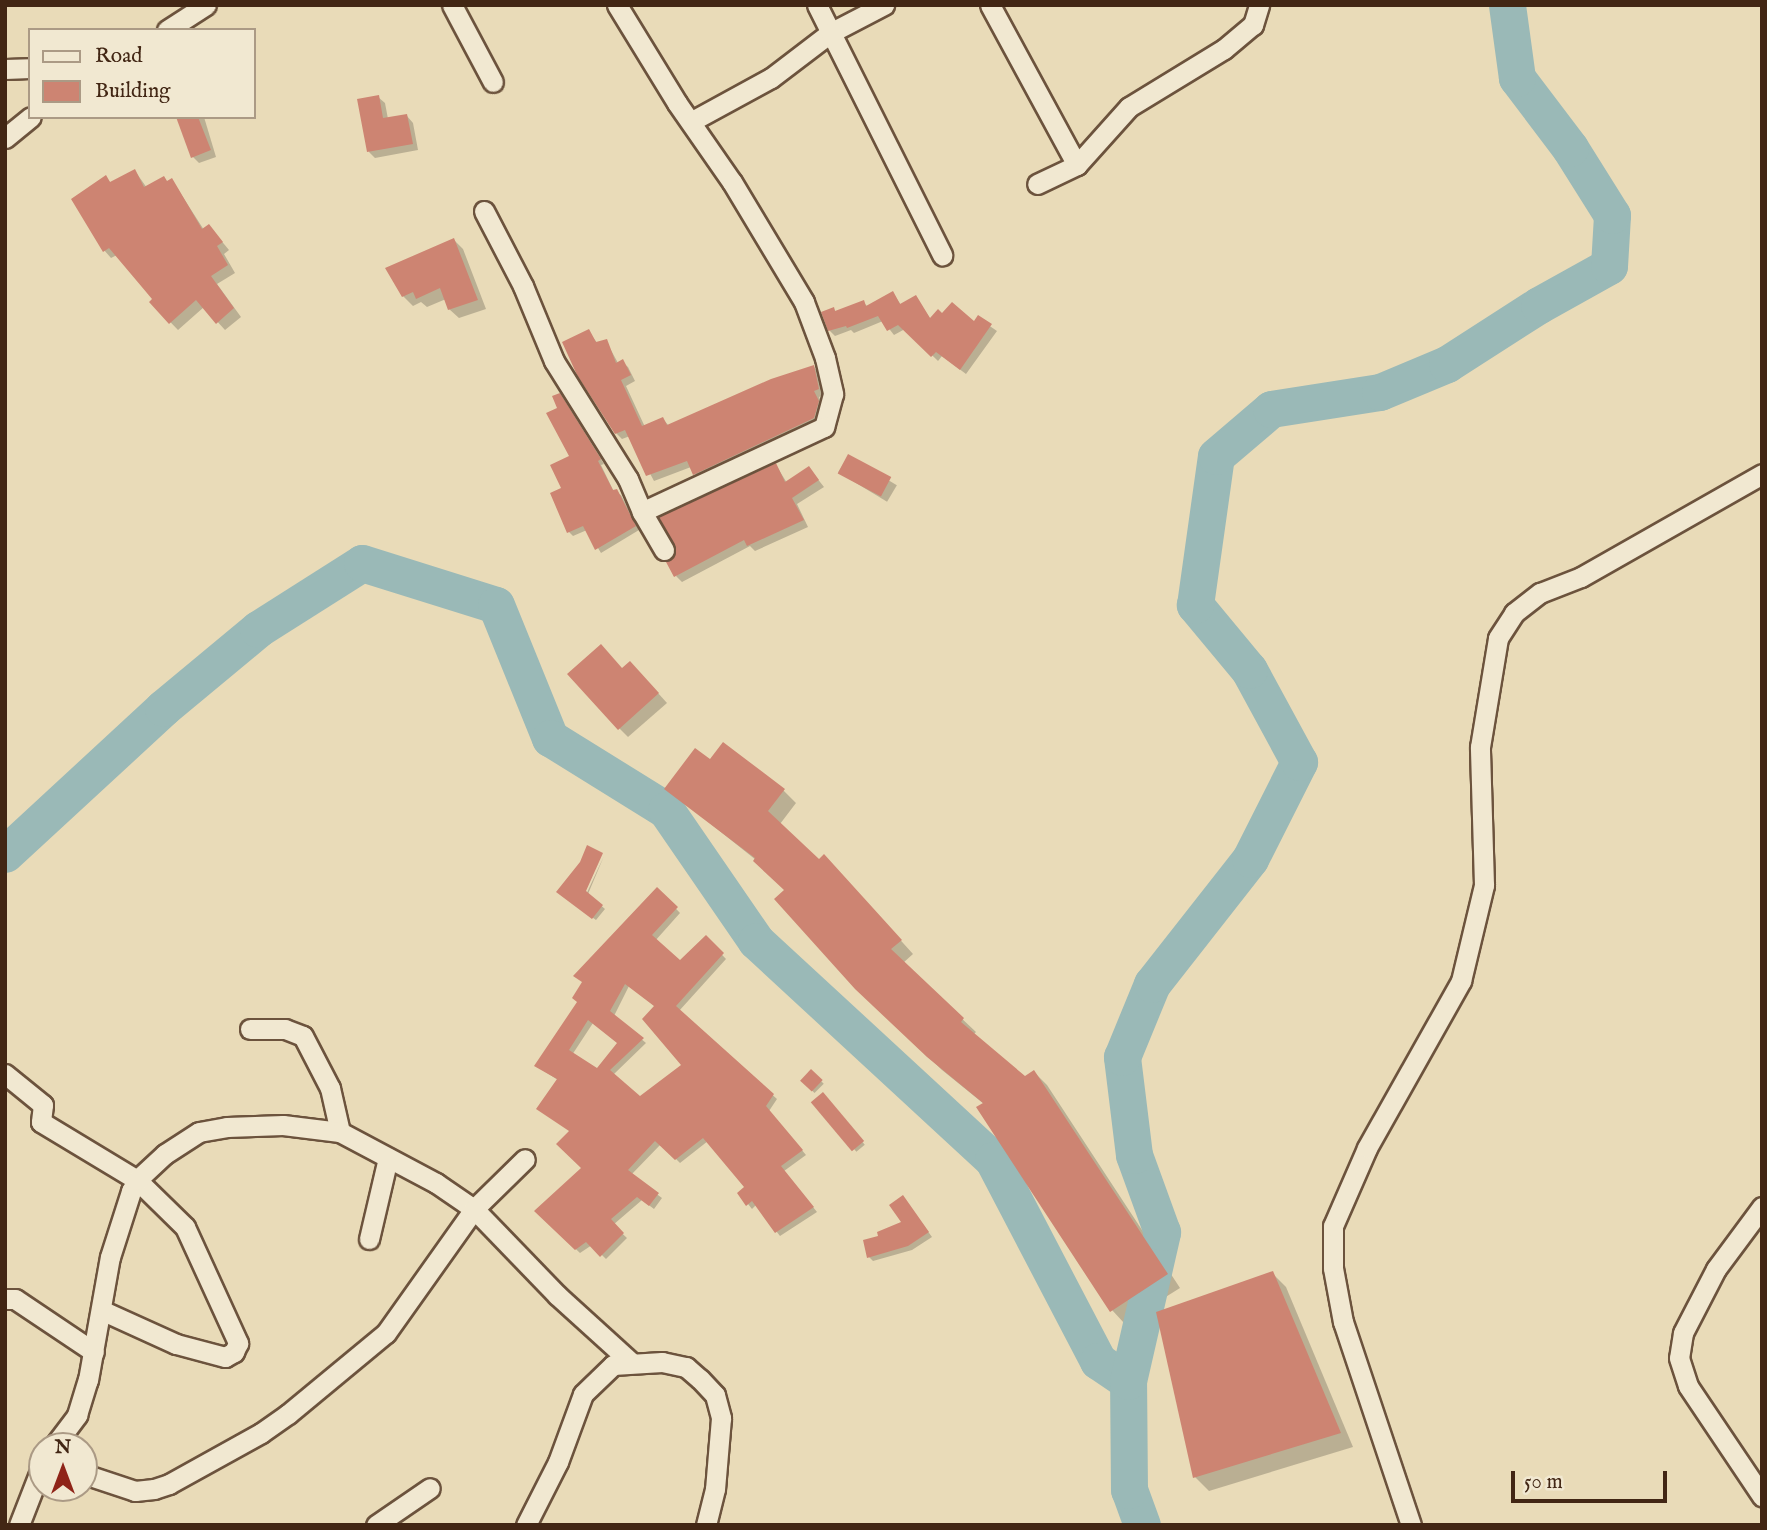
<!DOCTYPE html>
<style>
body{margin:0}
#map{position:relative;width:1767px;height:1530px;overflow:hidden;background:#e9dbb8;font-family:"IM FELL English",serif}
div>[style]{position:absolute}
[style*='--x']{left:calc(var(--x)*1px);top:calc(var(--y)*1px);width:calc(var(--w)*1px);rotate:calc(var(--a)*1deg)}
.shadow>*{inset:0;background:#0003;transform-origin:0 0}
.river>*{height:37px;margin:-18.5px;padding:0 18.5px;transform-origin:18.5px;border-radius:18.5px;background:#9ab9b7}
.building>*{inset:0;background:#cd8472;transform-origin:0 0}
.roads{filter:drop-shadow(2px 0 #6c533d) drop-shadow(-2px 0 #6c533d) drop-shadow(0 2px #6c533d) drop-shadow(0 -2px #6c533d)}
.minor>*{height:19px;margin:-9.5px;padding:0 9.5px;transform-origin:9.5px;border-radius:9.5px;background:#f1e8d1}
span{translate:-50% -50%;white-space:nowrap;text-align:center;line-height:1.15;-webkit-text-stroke:7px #f1e8d1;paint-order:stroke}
.frame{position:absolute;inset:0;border:7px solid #422614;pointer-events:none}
.legend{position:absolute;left:28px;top:28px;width:228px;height:91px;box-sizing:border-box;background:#f1e8d1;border:2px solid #ab9a85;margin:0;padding:9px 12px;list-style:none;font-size:21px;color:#422614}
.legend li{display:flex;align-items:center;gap:14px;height:35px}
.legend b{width:35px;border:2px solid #ab9a85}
.north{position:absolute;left:28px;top:1432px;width:70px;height:70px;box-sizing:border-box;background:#f1e8d1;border:2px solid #ab9a85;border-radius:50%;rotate:0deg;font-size:19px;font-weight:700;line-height:28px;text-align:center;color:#422614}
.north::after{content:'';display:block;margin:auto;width:24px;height:32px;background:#8f2418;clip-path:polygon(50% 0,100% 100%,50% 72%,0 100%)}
.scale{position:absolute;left:1511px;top:1471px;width:156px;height:32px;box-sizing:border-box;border:4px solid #422614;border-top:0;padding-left:9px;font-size:21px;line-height:24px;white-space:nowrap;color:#422614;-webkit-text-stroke:5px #f1e8d1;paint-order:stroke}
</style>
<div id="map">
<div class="shadow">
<div style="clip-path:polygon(378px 97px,385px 103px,388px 119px,407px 116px,413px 123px,418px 150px,375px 158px,369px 152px)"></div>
<div style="clip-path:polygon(179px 117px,204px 117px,216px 157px,199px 163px,193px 157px)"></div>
<div style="clip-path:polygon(135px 171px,147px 188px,172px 180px,204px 230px,209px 226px,229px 250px,224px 254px,235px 273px,217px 284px,241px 317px,225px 330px,204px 307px,178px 330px,151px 302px,154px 299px,117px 255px,111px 258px,104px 250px,106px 178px,111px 183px)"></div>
<div style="clip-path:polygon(454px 240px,463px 249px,486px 309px,459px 318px,449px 309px,446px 299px,427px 307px,421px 302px,413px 306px,403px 296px)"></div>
<div style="clip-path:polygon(893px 293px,901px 305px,916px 297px,931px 320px,975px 323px,978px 318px,997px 331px,966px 374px,942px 356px,938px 361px,905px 329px,894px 335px,883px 321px,854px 333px,851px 330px,835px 336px,829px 330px,834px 309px,836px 312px,863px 302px,868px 307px)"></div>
<div style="clip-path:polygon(588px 331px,598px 344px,606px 341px,618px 363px,622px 362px,628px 367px,635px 381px,626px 386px,645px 427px,663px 419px,669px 426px,814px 367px,819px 373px,824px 395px,819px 397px,824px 408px,819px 424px,700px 480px,691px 467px,654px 481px,630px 436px,622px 439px,616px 433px)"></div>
<div style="clip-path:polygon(564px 400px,604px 464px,601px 465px,614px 492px,621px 495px,639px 530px,601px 553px,587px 530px,573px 536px,569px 532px,563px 488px,572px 457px,559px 408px)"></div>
<div style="left:848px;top:456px;width:57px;height:19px;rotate:31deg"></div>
<div style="clip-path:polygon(776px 465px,787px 483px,809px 468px,824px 487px,797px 504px,808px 527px,755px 551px,750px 546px,682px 582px,676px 576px)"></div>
<div style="clip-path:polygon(622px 670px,639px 672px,667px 703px,628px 737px,619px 728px)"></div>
<div style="clip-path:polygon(710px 762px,783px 790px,796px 803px,780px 824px,819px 861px,837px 870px,913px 954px,903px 963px,976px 1032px,973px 1035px,1025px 1078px,1034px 1072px,1047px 1085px,1180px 1288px,1124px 1323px,1112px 1310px,984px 1104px,942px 1070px,870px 1002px,786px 891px,756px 860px,667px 789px)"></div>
<div style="clip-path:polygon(604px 856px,588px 894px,605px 909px,596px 920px,561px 895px,584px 899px)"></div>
<div style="clip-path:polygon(evenodd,660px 892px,680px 913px,655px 941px,680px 963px,706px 938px,726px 959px,679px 1011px,777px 1099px,769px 1111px,806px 1155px,784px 1171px,817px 1212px,780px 1236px,756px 1205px,752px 1209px,748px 1204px,747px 1187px,708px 1141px,680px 1163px,661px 1144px,631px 1175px,662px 1198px,654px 1209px,642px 1200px,613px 1225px,627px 1238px,606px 1259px,592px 1245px,580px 1253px,536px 1211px,583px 1169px,558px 1080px,536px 1066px,660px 892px,629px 986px,656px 1007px,683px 1065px,640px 1098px,613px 1075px,646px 1043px,614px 1016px,629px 986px,660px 892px,593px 1023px,619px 1044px,597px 1070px,572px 1055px,593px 1023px)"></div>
<div style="left:811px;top:1071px;width:18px;height:13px;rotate:45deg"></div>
<div style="left:823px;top:1095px;width:65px;height:11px;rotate:50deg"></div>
<div style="clip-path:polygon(903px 1197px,932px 1237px,912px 1250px,873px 1261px,869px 1257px,880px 1237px,903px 1222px)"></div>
<div style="clip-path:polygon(1272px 1273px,1286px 1287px,1353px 1447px,1209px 1491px,1195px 1477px)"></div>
</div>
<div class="river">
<div style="--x:5;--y:854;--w:215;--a:-42.7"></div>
<div style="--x:163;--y:708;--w:124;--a:-39.7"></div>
<div style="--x:258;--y:629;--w:123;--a:-32.4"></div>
<div style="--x:362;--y:563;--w:140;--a:17.4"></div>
<div style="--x:496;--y:605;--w:144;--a:67.9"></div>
<div style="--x:550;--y:738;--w:137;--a:31.8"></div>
<div style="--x:666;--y:810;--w:159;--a:55.5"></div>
<div style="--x:756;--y:941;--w:323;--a:42.7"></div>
<div style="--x:993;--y:1160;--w:227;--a:62.4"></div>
<div style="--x:1098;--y:1361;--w:36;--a:34"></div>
<div style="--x:1142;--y:1525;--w:37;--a:-110"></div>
<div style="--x:1129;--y:1490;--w:109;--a:-90.5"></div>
<div style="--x:1128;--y:1381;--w:153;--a:-77.1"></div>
<div style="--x:1162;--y:1232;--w:82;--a:-110"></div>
<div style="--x:1134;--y:1155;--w:99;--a:-97"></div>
<div style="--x:1122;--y:1057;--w:79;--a:-67.7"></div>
<div style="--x:1152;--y:984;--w:159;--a:-51.9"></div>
<div style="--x:1250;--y:859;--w:109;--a:-63.2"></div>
<div style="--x:1299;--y:762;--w:105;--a:-118.5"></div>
<div style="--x:1249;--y:670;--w:85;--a:-129.7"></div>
<div style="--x:1195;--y:605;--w:150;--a:-82"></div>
<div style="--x:1216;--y:456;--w:72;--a:-40.5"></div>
<div style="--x:1271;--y:409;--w:110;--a:-8.9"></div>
<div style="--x:1380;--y:392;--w:73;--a:-22.7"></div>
<div style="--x:1447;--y:364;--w:109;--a:-32.7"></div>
<div style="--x:1539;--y:305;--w:80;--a:-29.1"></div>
<div style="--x:1609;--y:266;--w:51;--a:-86.6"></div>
<div style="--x:1612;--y:215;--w:79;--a:-122.1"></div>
<div style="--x:1570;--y:148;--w:88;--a:-127.1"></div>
<div style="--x:1517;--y:78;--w:74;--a:-97.8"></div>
</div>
<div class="building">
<div style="clip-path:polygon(379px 95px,383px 118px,407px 114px,413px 144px,367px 152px,357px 99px)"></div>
<div style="clip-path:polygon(176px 117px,198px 117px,211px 150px,191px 158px)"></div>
<div style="clip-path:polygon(135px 169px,144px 187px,164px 176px,167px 181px,172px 178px,202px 229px,209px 224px,223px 242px,217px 246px,228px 265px,211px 276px,234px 308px,216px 324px,196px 300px,169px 324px,149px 302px,152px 299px,109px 248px,103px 252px,71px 199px,106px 175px,110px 182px)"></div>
<div style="clip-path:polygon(454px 238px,478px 300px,448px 310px,440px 288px,416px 299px,413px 292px,402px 297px,385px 268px)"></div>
<div style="clip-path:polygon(893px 291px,900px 304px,916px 295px,930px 318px,938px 309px,942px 313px,952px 302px,974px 321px,978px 315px,992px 324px,960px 370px,936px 352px,931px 357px,898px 325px,887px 331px,878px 316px,847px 328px,846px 326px,828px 331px,821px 312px,834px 307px,835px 311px,864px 300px,866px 306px)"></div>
<div style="clip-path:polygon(589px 329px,596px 342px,607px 339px,616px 363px,623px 359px,631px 375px,621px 380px,642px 426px,663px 417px,667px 425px,771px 379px,814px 365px,819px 389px,814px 391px,819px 401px,814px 418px,693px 475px,687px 461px,646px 476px,625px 430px,615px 434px,577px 375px,562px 342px)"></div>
<div style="clip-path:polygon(560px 393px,601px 459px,598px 461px,613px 490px,617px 489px,636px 526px,595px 550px,583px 526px,567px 533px,550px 493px,561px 488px,550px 465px,569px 456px,546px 413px,557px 408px,552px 396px)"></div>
<div style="left:848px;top:454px;width:49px;height:22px;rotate:28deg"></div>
<div style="clip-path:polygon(776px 463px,785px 482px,809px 466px,819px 480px,792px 498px,804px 520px,747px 546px,744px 540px,674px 577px,666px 562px,674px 557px,676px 549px,659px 517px)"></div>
<div style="clip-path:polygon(601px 644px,622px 668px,630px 661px,659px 693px,618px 730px,567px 674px)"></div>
<div style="clip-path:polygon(723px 742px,785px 789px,768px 811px,819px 859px,824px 854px,902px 940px,891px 949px,964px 1018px,961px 1022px,1025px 1076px,1034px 1070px,1168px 1274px,1110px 1312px,976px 1107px,983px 1103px,927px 1057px,855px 989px,774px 899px,784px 890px,753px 861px,755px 858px,664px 789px,695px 748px,710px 759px)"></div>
<div style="clip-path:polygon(587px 845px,603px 853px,586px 891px,603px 905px,592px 919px,556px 892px,580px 862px)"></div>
<div style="clip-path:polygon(evenodd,657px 887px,678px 907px,652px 935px,680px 960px,706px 935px,724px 953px,676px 1006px,774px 1094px,766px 1106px,803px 1150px,781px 1166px,814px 1207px,775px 1233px,752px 1201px,746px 1206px,737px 1193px,744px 1187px,703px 1138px,675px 1160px,655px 1141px,628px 1170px,659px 1193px,649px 1206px,637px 1197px,611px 1219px,624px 1233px,600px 1257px,586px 1242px,575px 1250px,534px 1211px,581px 1168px,556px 1144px,569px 1131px,536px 1109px,557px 1079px,534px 1066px,577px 1002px,572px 998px,582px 982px,573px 976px,657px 887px,625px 984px,654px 1006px,642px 1019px,681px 1065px,640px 1096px,610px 1070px,644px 1038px,610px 1011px,625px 984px,657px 887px,588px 1020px,617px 1043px,597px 1068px,569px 1050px,588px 1020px)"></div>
<div style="left:811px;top:1069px;width:16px;height:16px;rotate:43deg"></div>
<div style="left:823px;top:1092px;width:64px;height:16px;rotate:50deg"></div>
<div style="clip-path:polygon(903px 1195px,929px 1232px,908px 1246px,867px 1258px,863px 1240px,878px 1236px,877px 1232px,901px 1222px,889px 1205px)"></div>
<div style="clip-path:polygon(1273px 1271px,1341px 1433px,1193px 1478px,1156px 1312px)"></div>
</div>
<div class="roads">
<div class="minor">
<div style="--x:452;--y:5;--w:87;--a:62"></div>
<div style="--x:617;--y:5;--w:115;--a:58.5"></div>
<div style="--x:677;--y:103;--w:96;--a:55.2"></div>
<div style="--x:732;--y:182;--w:140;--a:59"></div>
<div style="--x:804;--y:302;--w:60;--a:69.4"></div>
<div style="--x:825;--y:358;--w:37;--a:77"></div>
<div style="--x:833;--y:394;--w:34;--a:105"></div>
<div style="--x:824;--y:427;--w:201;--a:155"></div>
<div style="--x:817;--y:5;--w:280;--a:63.4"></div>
<div style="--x:990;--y:5;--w:182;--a:61.5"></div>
<div style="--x:1077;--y:165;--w:44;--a:154.6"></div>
<div style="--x:167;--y:30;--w:46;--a:-32.7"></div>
<div style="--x:5;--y:69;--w:25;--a:-2"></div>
<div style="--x:692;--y:121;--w:90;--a:-28.6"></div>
<div style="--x:771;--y:78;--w:74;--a:-37.3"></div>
<div style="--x:830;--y:33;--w:61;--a:-27.4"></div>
<div style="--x:5;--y:138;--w:33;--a:-39"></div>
<div style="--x:1077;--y:165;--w:78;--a:-48.1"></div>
<div style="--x:1129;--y:107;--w:111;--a:-31.4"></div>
<div style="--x:1224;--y:49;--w:38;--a:-40"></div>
<div style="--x:1253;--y:25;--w:21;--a:-73"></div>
<div style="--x:484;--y:211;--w:85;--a:62.5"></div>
<div style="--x:523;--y:286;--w:81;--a:67.5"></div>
<div style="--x:554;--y:361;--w:139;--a:57.9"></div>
<div style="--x:628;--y:479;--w:36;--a:67"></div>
<div style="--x:642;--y:512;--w:44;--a:59.9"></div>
<div style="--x:250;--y:1029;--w:35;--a:0"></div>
<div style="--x:285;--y:1029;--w:19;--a:21"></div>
<div style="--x:303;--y:1036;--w:59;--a:62.6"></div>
<div style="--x:330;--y:1088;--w:45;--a:77.2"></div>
<div style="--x:5;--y:1074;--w:49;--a:39.2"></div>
<div style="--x:43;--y:1105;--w:17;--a:97"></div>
<div style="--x:41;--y:1122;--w:112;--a:31.1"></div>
<div style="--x:137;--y:1180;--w:67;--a:44.4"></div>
<div style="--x:185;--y:1227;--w:128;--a:65.4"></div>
<div style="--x:238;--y:1343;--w:10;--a:114"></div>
<div style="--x:234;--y:1352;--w:10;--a:151"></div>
<div style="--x:225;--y:1357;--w:51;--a:-165.1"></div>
<div style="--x:176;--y:1344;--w:82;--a:-155.6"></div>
<div style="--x:1762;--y:1207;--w:77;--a:126.6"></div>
<div style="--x:1716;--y:1269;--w:72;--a:117.3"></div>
<div style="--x:1683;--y:1333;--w:25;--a:99"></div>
<div style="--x:1679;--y:1358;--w:29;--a:72"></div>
<div style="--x:1688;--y:1386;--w:133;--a:56.1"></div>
<div style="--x:369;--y:1239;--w:83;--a:-76.8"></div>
<div style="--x:5;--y:1299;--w:10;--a:0"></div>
<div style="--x:15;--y:1299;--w:95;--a:33.9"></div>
<div style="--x:54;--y:1446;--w:39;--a:-53"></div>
<div style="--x:77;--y:1415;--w:37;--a:-73"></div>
<div style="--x:88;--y:1380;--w:125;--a:-79.9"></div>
<div style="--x:110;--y:1257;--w:69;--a:-72.3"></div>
<div style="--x:131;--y:1191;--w:13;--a:-61"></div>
<div style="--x:137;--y:1180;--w:38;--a:-43"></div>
<div style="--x:165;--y:1154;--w:40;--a:-32.9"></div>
<div style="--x:199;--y:1132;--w:28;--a:-10"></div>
<div style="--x:227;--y:1127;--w:56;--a:-2"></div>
<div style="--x:283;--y:1125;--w:57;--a:7"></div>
<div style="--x:340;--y:1132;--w:109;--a:28"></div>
<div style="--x:436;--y:1183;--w:46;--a:34.4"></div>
<div style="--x:474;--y:1209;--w:120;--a:46"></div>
<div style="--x:557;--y:1295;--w:101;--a:42.2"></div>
<div style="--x:84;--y:1474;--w:54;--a:18.4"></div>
<div style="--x:135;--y:1491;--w:19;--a:-6"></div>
<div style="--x:154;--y:1489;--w:16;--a:-18"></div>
<div style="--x:169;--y:1484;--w:105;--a:-29"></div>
<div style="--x:261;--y:1433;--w:33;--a:-35"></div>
<div style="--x:288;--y:1414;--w:127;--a:-39.6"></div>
<div style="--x:386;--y:1333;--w:152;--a:-54.6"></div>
<div style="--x:474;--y:1209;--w:71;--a:-44.4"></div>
<div style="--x:19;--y:1525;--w:63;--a:-68.7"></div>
<div style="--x:376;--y:1525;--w:65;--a:-34.4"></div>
<div style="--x:526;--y:1525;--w:71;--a:-63.1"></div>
<div style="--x:558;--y:1462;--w:72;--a:-69.8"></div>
<div style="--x:583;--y:1394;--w:42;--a:-44"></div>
<div style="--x:613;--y:1365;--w:49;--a:-3.5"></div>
<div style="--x:662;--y:1362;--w:25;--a:12"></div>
<div style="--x:686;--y:1367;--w:18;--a:41"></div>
<div style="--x:700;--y:1379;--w:22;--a:47"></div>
<div style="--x:715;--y:1395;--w:24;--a:75"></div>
<div style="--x:721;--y:1418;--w:71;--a:94.8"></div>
<div style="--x:715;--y:1489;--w:37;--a:104"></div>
<div style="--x:1411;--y:1525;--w:214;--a:-108.5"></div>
<div style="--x:1343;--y:1322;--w:55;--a:-100.5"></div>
<div style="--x:1333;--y:1268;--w:42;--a:-90"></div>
<div style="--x:1333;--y:1226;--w:85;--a:-66.4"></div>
<div style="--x:1367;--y:1148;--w:192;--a:-60.6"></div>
<div style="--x:1461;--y:981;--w:99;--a:-76.5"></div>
<div style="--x:1484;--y:885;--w:138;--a:-91.7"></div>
<div style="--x:1480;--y:747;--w:110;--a:-80.6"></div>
<div style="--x:1498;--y:638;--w:30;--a:-57"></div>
<div style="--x:1514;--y:613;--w:33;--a:-38"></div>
<div style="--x:1540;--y:593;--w:44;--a:-21.3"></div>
<div style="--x:1581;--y:577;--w:208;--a:-29.6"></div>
</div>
</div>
<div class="frame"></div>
<ul class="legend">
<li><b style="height:9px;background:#f1e8d1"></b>Road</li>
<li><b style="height:19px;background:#cd8472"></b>Building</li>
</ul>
<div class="north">N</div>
<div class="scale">50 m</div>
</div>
